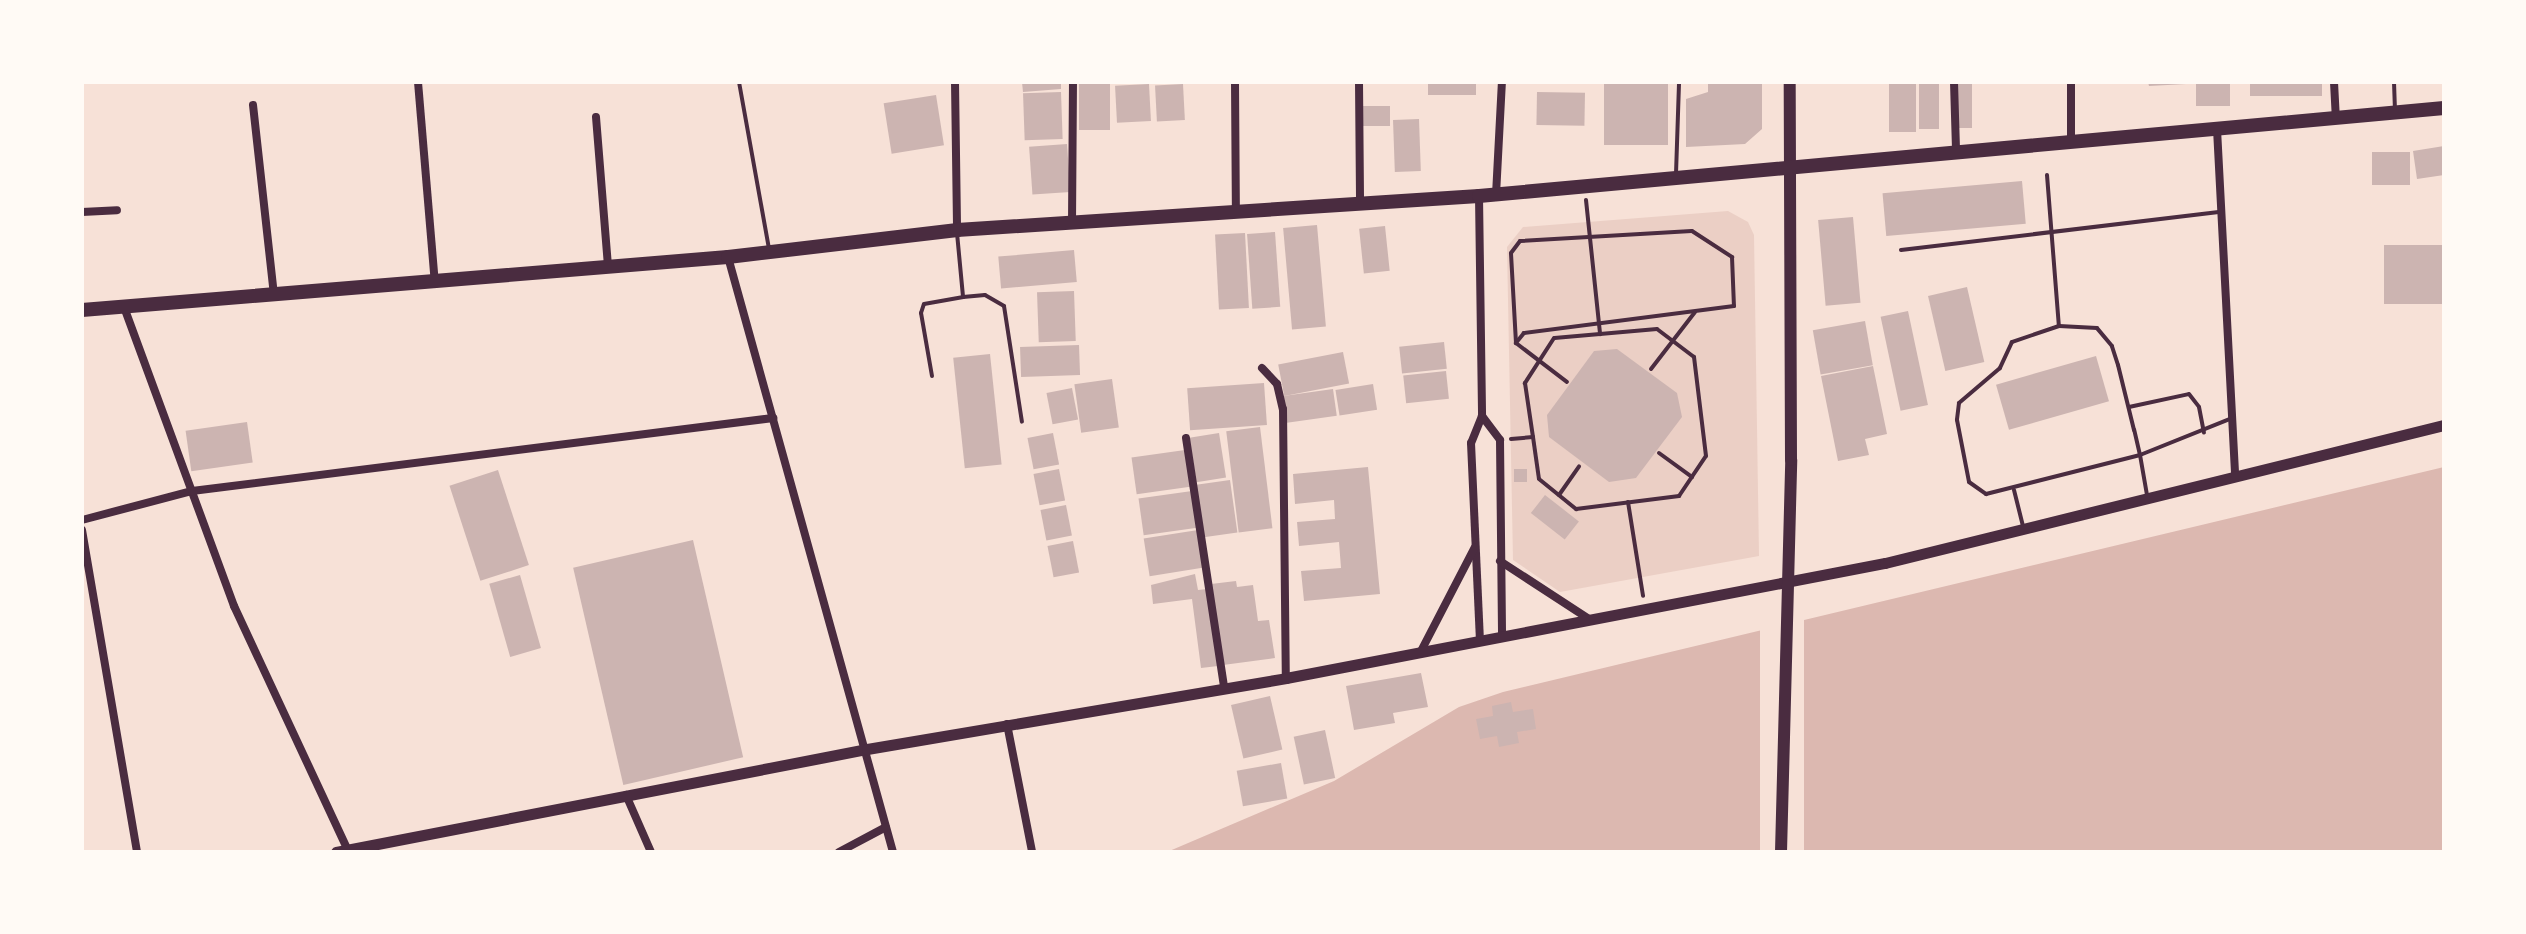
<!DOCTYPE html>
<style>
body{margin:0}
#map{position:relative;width:2526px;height:934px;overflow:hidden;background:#f7e1d7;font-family:Poppins,sans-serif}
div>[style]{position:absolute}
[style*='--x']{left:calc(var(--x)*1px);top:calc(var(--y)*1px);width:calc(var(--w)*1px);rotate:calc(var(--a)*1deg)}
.green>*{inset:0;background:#ebcfc5}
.water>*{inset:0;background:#dcb8b0}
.pier>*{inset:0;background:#f7e1d7;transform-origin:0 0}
.building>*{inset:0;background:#ccb4b1;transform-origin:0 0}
.path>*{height:4px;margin:-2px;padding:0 2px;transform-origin:2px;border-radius:2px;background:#4a2c40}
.service>*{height:4px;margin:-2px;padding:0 2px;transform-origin:2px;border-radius:2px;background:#4a2c40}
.minor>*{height:8px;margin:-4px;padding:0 4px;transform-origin:4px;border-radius:4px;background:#4a2c40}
.tertiary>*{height:11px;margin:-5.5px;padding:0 5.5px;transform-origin:5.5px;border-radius:5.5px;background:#4a2c40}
.secondary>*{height:12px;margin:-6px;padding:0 6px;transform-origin:6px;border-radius:6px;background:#4a2c40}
.primary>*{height:14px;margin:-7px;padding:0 7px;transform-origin:7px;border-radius:7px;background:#4a2c40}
span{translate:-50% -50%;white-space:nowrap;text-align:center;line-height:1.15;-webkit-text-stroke:8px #fffaf5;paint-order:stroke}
.frame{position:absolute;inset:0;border:84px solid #fffaf5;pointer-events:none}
</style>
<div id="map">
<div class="green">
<div style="clip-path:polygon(1728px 211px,1748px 222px,1754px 235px,1759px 556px,1560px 592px,1513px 560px,1507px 247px,1523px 227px)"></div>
</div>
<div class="water">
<div style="clip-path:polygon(2444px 467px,2444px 852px,1167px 852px,1334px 781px,1459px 707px,1503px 692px)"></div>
</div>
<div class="pier">
<div style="left:1804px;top:616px;width:236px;height:44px;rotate:90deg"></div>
</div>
<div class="building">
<div style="clip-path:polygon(1022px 82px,1061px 82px,1061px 89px,1023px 92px)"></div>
<div style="left:1428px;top:82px;width:48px;height:13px"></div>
<div style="left:1604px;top:82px;width:64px;height:63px"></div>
<div style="clip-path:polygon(1708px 82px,1762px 82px,1762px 129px,1745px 144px,1686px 147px,1686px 99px,1708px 92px)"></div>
<div style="left:1889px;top:82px;width:27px;height:50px"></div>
<div style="left:1919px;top:82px;width:20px;height:47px"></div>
<div style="left:1958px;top:82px;width:14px;height:46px"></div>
<div style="clip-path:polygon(2148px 82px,2186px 82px,2186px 84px,2149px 86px)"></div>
<div style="left:2196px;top:82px;width:34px;height:24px"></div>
<div style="left:2250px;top:82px;width:72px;height:14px"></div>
<div style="left:1079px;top:83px;width:31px;height:47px"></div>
<div style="left:1149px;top:84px;width:37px;height:34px;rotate:87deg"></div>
<div style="left:1183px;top:84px;width:36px;height:28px;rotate:87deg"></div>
<div style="left:1061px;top:92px;width:47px;height:38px;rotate:88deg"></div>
<div style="left:1537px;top:92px;width:48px;height:33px;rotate:1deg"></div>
<div style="left:936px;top:95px;width:51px;height:53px;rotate:81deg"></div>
<div style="left:1362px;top:106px;width:28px;height:20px"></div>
<div style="left:1419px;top:119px;width:52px;height:26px;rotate:88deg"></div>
<div style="left:1067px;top:144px;width:48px;height:38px;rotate:86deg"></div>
<div style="clip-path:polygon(2444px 146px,2444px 175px,2417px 179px,2413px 151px)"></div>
<div style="left:2372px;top:152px;width:38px;height:33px"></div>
<div style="left:2022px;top:181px;width:43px;height:140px;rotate:85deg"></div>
<div style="left:1853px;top:217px;width:86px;height:35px;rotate:85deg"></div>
<div style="left:1317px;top:225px;width:102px;height:34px;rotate:85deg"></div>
<div style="left:1385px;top:226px;width:45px;height:26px;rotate:84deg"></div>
<div style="left:1275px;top:232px;width:75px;height:28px;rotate:86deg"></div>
<div style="left:1245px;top:233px;width:75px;height:30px;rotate:87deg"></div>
<div style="left:2444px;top:245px;width:59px;height:60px;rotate:90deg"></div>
<div style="left:1074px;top:250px;width:32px;height:76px;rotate:85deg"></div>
<div style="left:1967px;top:287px;width:77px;height:40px;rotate:77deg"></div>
<div style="left:1074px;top:291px;width:50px;height:37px;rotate:88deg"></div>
<div style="left:1908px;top:311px;width:96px;height:28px;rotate:78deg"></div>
<div style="left:1865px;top:321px;width:45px;height:53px;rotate:80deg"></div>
<div style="left:1444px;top:342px;width:27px;height:45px;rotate:84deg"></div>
<div style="left:1079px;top:345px;width:30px;height:59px;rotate:88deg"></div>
<div style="clip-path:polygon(1617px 349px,1677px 393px,1682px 417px,1636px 478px,1609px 482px,1549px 437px,1547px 415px,1594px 351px)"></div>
<div style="left:1343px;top:352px;width:32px;height:66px;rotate:79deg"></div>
<div style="left:990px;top:354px;width:111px;height:37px;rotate:84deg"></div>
<div style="left:2096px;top:356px;width:47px;height:104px;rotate:74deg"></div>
<div style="clip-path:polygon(1873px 366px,1887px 434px,1865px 439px,1869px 455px,1838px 461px,1821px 376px)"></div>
<div style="left:1446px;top:371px;width:28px;height:43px;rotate:84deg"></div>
<div style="left:1112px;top:379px;width:49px;height:38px;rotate:82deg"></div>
<div style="left:1264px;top:383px;width:42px;height:77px;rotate:86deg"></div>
<div style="left:1373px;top:384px;width:26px;height:38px;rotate:81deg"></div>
<div style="left:1072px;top:388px;width:32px;height:26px;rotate:79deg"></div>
<div style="left:1333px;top:389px;width:27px;height:52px;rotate:82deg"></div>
<div style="left:247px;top:422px;width:41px;height:62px;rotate:82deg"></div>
<div style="left:1260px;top:427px;width:102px;height:34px;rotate:83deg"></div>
<div style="left:1053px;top:433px;width:32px;height:26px;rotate:79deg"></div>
<div style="left:1219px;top:433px;width:45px;height:30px;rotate:81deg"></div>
<div style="left:1185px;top:450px;width:37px;height:54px;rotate:82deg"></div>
<div style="clip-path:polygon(1368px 467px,1380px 594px,1304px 601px,1301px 571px,1341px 568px,1339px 542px,1299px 546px,1297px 522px,1335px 519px,1334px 500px,1295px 504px,1293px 474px)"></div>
<div style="left:1059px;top:469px;width:32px;height:26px;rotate:79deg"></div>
<div style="left:1514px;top:469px;width:13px;height:13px"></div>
<div style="left:498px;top:470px;width:100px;height:51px;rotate:72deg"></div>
<div style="left:1230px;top:480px;width:53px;height:34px;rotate:82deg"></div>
<div style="left:1192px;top:491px;width:37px;height:54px;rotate:82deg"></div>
<div style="left:1545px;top:495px;width:43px;height:23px;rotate:38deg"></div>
<div style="left:1066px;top:505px;width:31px;height:26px;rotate:79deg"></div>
<div style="left:1198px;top:530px;width:38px;height:55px;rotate:81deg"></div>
<div style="left:693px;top:540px;width:223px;height:123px;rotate:77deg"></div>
<div style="left:1073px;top:541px;width:32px;height:26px;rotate:79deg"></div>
<div style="clip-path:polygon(1195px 574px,1198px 590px,1207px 589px,1218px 666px,1201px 668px,1192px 599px,1153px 604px,1151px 585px)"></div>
<div style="left:520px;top:575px;width:76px;height:32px;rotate:74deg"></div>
<div style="clip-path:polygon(1236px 581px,1237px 587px,1253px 585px,1258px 621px,1269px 620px,1275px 658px,1223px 665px,1211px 584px)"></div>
<div style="clip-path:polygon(1421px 673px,1428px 707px,1393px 713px,1395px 723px,1354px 730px,1346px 686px)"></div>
<div style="left:1270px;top:696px;width:55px;height:40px;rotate:77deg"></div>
<div style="clip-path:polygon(1511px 702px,1513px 712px,1533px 709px,1536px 729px,1517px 732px,1519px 743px,1499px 747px,1497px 736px,1480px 739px,1476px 719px,1493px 716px,1492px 706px)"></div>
<div style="left:1325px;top:730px;width:49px;height:32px;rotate:78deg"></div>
<div style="left:1281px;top:763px;width:36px;height:45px;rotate:80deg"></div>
</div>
<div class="path">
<div style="--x:1586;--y:200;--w:135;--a:84"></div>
<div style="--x:1516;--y:343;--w:90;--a:-93.2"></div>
<div style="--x:1511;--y:253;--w:15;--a:-53"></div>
<div style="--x:1520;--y:241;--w:172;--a:-3.3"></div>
<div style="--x:1692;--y:231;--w:48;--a:33"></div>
<div style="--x:1732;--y:257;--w:49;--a:87.7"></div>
<div style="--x:1734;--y:306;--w:212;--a:172.7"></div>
<div style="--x:1524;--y:333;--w:13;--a:129"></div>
<div style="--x:1516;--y:343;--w:64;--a:37.4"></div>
<div style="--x:1651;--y:369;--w:72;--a:-52.3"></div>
<div style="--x:1511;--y:439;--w:22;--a:-5"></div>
<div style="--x:1533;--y:437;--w:42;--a:81.9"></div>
<div style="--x:1539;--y:479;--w:48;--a:39"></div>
<div style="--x:1576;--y:509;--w:104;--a:-7.2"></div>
<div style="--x:1679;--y:496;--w:48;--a:-56"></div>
<div style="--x:1706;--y:456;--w:100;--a:-96.9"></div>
<div style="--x:1694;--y:357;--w:46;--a:-142.9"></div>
<div style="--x:1657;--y:329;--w:103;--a:175"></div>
<div style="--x:1554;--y:338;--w:54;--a:122.8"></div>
<div style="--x:1525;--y:383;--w:55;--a:81.6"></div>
<div style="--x:1659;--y:453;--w:41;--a:36"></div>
<div style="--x:1559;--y:495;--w:35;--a:-55"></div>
<div style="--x:1628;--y:502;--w:95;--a:80.9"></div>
</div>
<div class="service">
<div style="--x:739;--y:82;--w:170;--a:79.8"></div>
<div style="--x:2394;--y:82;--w:28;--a:88"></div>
<div style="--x:1676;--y:174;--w:92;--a:-88.1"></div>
<div style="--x:2047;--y:175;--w:151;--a:85.5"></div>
<div style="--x:957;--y:233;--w:64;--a:84.6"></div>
<div style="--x:963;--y:297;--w:22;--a:-5"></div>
<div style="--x:985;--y:295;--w:22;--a:30"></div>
<div style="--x:1004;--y:306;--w:117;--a:81.2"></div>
<div style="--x:1901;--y:250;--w:320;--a:-6.8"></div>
<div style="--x:932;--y:376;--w:64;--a:-99.9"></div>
<div style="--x:921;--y:313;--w:9;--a:-72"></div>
<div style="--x:924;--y:304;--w:40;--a:-10"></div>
<div style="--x:2129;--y:407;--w:61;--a:-12.2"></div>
<div style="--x:2189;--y:394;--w:16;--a:52"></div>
<div style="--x:2199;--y:407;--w:26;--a:79"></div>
<div style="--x:2014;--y:490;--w:37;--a:76"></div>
<div style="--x:2147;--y:495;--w:41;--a:-99.9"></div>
<div style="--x:2140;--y:455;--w:26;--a:-103"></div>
<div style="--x:2134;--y:430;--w:67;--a:-103.8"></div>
<div style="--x:2118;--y:365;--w:20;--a:-108"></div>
<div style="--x:2112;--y:346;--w:23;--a:-130"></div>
<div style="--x:2097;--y:328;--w:38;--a:-177"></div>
<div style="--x:2059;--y:326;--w:50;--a:161.2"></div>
<div style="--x:2012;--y:342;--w:29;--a:115"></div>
<div style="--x:2000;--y:368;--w:54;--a:139.5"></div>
<div style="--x:1959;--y:403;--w:17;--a:97"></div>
<div style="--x:1957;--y:420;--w:63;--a:79"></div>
<div style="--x:1969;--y:482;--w:21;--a:35"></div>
<div style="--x:1986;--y:494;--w:159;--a:-14.2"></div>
<div style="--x:2140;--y:455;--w:97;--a:-21.8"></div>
</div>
<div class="minor">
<div style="--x:418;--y:82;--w:202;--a:85.2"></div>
<div style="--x:955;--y:82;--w:148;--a:89.2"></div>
<div style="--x:1235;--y:82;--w:131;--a:89.6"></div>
<div style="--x:1359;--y:82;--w:124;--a:89.5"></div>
<div style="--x:1954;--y:82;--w:69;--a:88.3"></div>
<div style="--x:2071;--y:82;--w:60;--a:90"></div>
<div style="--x:2334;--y:82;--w:36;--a:87"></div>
<div style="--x:253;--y:105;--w:191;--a:83.7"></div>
<div style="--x:596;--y:117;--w:150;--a:85.4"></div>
<div style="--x:2217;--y:129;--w:346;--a:87"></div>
<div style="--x:1496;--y:195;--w:113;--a:-87"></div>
<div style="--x:1479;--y:196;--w:220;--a:89.2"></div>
<div style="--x:1482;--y:416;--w:29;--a:112"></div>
<div style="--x:1471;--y:443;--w:198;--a:87.4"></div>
<div style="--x:82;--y:212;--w:35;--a:-3"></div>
<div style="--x:1072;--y:223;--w:141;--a:-89.6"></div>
<div style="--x:728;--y:257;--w:617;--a:74.5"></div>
<div style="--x:124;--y:307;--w:319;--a:69.8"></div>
<div style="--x:234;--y:606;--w:270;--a:65"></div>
<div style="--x:1262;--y:368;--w:22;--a:47"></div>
<div style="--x:1277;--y:384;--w:26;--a:77"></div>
<div style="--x:1283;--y:409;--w:269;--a:89.4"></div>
<div style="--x:1482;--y:416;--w:30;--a:53"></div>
<div style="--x:1500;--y:440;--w:197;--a:89.4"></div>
<div style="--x:1186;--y:438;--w:252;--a:81.3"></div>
<div style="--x:82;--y:520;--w:114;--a:-14.8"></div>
<div style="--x:192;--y:491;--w:586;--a:-7.16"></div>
<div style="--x:82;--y:530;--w:327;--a:80.3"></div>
<div style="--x:1500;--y:561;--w:106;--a:33.1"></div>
<div style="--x:1420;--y:653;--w:119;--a:-62.6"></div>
<div style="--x:1007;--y:724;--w:130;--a:78.9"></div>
<div style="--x:626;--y:795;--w:62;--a:66.3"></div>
<div style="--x:839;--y:852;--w:53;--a:-28"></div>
</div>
<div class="tertiary">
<div style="--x:336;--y:852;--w:541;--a:-10.98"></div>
<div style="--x:867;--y:749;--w:425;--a:-9.6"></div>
<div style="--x:1286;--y:678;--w:610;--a:-10.87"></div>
<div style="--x:1885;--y:563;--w:576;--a:-13.87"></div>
</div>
<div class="secondary">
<div style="--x:1781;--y:852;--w:392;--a:-88.5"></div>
<div style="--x:1791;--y:460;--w:378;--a:-90.2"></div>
</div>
<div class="primary">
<div style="--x:82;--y:310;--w:648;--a:-4.69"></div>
<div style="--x:728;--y:257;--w:231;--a:-6.7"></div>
<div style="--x:957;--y:230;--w:523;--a:-3.73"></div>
<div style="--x:1479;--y:196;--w:969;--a:-5.21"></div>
</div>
<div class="frame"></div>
</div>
